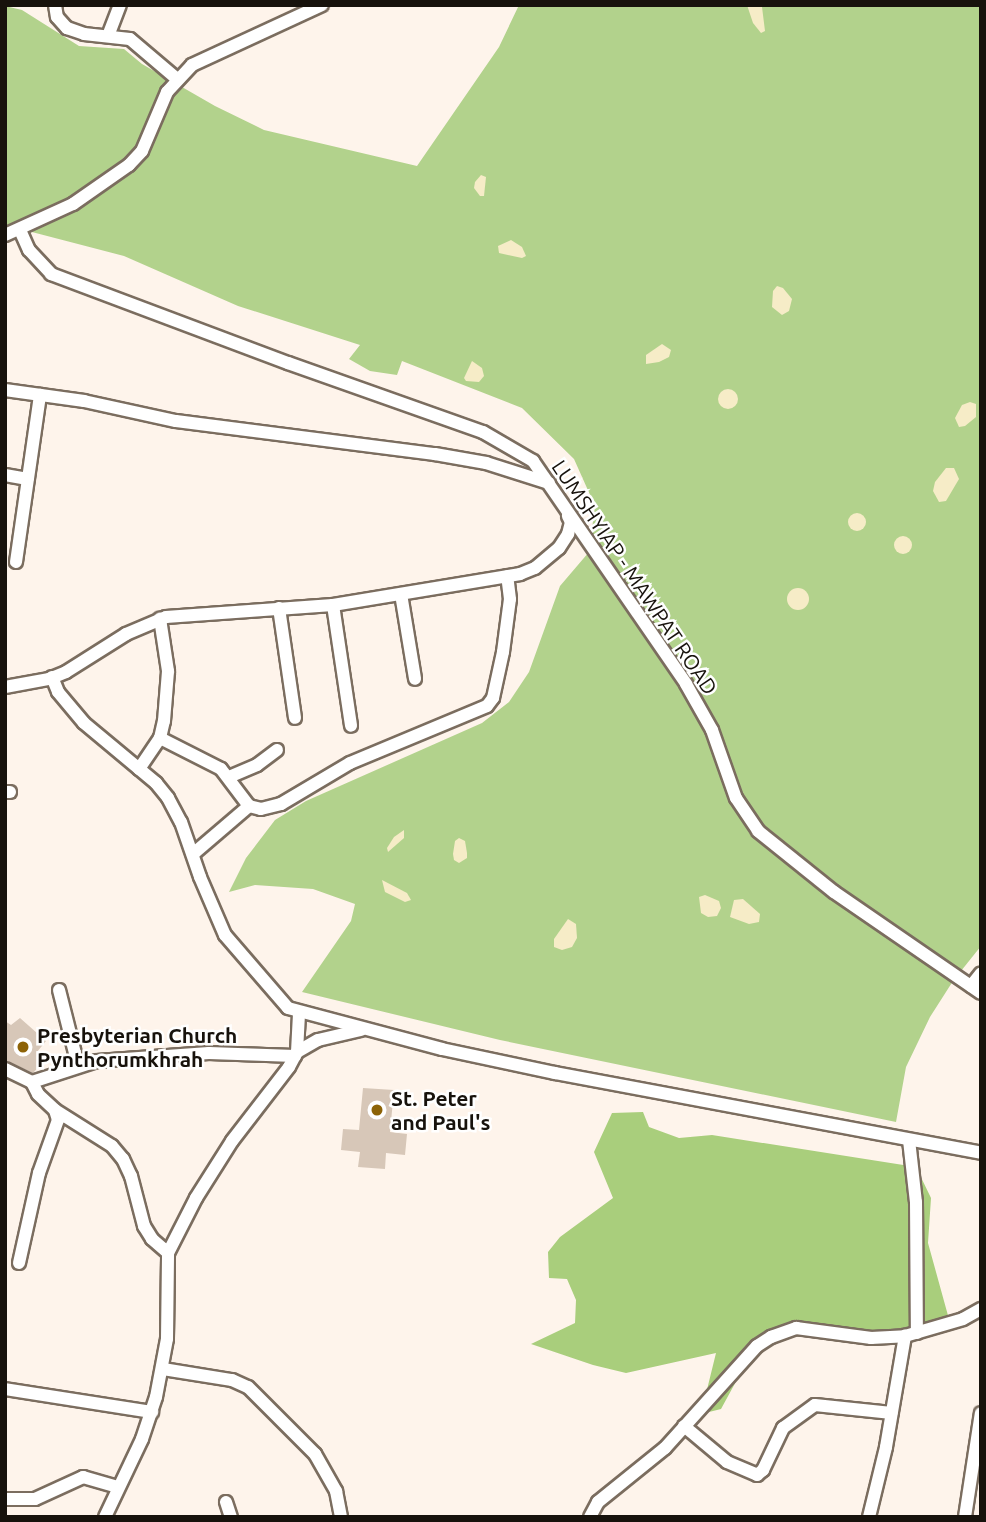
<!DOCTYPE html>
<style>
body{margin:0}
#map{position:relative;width:986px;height:1522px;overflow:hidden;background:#fef4eb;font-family:Ubuntu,sans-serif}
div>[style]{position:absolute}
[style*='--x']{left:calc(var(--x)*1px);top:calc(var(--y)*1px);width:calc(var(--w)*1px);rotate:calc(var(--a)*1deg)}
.green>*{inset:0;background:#b2d28c}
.forest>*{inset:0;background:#a9ce7c}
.sand>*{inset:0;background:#f6ecc7}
.round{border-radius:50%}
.building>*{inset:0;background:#d7c7b8}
.roads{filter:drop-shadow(2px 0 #7b6d5f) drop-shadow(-2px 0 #7b6d5f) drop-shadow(0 2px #7b6d5f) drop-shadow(0 -2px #7b6d5f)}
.minor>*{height:12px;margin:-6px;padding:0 6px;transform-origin:6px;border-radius:6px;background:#fff}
.dots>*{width:19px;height:19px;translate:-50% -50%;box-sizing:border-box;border:4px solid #fff;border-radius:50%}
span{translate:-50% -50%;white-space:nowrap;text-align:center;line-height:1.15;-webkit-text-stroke:5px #fff;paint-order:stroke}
.street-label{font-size:21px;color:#17120c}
.poi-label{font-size:21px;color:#17120c;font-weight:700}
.left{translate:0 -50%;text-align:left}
.frame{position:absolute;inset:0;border:7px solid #17120c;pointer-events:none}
</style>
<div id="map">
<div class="green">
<div style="clip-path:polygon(519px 5px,981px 5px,981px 946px,953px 981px,930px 1017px,906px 1067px,896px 1122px,500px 1040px,302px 992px,351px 921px,355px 904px,313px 889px,255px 885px,229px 892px,246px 858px,275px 820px,306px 801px,482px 723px,509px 702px,529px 672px,560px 586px,589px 552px,595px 506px,574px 459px,522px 408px,402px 361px,397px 375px,370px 371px,349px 359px,360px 345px,238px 306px,124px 256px,5px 225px,5px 6px,22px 10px,79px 46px,124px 49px,142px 64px,215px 106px,264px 130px,417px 166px,499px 47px)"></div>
</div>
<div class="forest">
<div style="clip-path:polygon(643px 1112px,649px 1127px,679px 1138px,712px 1135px,916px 1167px,931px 1198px,928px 1243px,952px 1330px,930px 1335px,800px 1332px,768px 1345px,745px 1365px,721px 1409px,701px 1414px,716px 1353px,626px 1373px,593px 1365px,531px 1344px,575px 1323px,576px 1300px,567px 1279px,549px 1278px,548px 1252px,560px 1237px,613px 1198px,594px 1152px,612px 1113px)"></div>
</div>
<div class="sand">
<div style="clip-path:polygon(747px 5px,762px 7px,765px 31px,761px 33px,753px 23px)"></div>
<div style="clip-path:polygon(481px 175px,486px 177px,484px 196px,480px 196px,474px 188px,475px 182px)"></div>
<div style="clip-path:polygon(511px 240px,522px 247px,526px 256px,522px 258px,499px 253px,498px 246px)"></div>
<div style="clip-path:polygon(777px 286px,783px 288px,792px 299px,789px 311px,782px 315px,772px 307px,773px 291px)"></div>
<div style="clip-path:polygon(662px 344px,671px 350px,669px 357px,659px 362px,646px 364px,646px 355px)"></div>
<div style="clip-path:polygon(472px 361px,482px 368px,484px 376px,479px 382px,466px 381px,464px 378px)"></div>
<div class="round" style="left:718px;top:389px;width:20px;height:20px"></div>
<div style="clip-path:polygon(970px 402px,976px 404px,976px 417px,965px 426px,959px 427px,955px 418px,962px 405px)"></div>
<div style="clip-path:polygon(946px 468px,954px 468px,959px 479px,946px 501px,939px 502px,933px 491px,935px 482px)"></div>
<div class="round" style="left:848px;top:513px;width:18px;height:18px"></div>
<div class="round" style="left:894px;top:536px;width:18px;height:18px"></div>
<div class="round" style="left:787px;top:588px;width:22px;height:22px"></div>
<div style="clip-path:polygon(404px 830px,404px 838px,388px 852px,387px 848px,394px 837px)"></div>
<div style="clip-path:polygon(459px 838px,465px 841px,467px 853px,467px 858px,459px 863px,454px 860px,453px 854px,455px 841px)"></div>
<div style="clip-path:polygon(382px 880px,407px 893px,411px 900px,405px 902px,385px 892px)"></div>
<div style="clip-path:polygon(705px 895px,719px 901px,721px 908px,717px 916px,708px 917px,701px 913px,699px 897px)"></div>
<div style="clip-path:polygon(743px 899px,760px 914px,759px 922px,749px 924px,730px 917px,734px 900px)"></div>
<div style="clip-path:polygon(568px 919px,576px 924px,577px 938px,572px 947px,562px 950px,554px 947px,554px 939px)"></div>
</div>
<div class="building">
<div style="clip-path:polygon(20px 1018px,46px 1041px,37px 1052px,45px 1060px,33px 1073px,5px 1060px,5px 1021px,11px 1025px)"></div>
<div style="clip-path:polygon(363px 1088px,394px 1090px,390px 1132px,407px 1134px,405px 1155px,386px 1153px,385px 1169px,358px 1167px,360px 1152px,341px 1150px,343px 1129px,359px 1130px)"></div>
</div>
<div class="roads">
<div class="minor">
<div style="--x:55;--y:5;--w:12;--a:81"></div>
<div style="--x:57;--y:17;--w:15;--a:48"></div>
<div style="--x:67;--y:28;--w:18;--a:19"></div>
<div style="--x:84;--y:34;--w:46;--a:6.2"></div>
<div style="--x:130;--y:39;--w:62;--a:40.4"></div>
<div style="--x:108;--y:36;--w:33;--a:-69"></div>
<div style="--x:20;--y:230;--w:22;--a:66"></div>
<div style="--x:29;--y:250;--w:33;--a:47"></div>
<div style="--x:51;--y:274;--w:253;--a:20.6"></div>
<div style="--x:288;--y:363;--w:207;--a:19.5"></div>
<div style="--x:483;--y:432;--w:58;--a:30.1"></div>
<div style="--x:533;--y:461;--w:270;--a:55.5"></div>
<div style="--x:686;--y:684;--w:53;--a:60.5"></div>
<div style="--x:712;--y:730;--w:72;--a:70.6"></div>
<div style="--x:736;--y:798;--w:40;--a:56"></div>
<div style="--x:758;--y:831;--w:97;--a:38.8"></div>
<div style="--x:834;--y:892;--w:178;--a:34.5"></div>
<div style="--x:5;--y:235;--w:75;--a:-24.5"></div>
<div style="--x:73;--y:204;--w:68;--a:-34.9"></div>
<div style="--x:129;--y:165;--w:19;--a:-47"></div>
<div style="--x:142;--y:151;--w:64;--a:-67"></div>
<div style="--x:167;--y:92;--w:37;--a:-47"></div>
<div style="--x:192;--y:65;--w:143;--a:-24.8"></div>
<div style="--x:5;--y:390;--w:80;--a:7.9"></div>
<div style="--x:84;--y:401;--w:94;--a:12.3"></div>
<div style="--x:176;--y:421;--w:261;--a:7.3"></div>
<div style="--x:435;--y:454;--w:52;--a:10"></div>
<div style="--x:486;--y:463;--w:66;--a:17.6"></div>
<div style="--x:5;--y:475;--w:23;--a:10"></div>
<div style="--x:16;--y:562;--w:169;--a:-81.8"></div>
<div style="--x:401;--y:594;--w:86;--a:80.6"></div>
<div style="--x:333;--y:605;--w:122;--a:81.5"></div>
<div style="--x:279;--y:608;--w:111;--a:81.7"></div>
<div style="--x:52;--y:677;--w:16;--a:68"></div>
<div style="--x:58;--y:692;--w:40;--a:50"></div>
<div style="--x:84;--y:723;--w:94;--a:39.8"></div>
<div style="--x:156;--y:783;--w:19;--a:51"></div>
<div style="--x:168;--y:798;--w:27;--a:62"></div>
<div style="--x:181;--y:822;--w:58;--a:70.9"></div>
<div style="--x:200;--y:877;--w:63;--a:66.7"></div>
<div style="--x:225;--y:935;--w:96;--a:49.2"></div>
<div style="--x:288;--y:1008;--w:159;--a:14.9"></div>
<div style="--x:442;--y:1049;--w:116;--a:12"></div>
<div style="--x:555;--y:1073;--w:433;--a:10.6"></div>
<div style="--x:5;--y:687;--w:45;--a:-10.3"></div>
<div style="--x:49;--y:679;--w:18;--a:-22"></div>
<div style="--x:66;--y:672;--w:71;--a:-32.3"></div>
<div style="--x:126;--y:634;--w:43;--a:-23"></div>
<div style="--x:166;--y:617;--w:167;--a:-4.1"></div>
<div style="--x:333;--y:605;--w:190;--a:-9.4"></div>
<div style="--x:520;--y:574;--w:16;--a:-22"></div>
<div style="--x:535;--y:568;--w:31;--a:-40"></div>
<div style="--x:559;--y:548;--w:17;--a:-57"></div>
<div style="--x:568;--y:534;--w:12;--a:-76"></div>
<div style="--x:571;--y:522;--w:7;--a:-117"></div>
<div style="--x:160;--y:738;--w:68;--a:26.9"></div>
<div style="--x:221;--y:769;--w:46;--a:52.9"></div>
<div style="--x:249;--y:806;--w:12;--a:14"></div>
<div style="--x:261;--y:809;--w:21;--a:-14"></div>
<div style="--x:281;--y:804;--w:80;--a:-30.7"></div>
<div style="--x:350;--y:763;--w:148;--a:-22.6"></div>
<div style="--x:487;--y:706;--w:10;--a:-53"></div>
<div style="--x:493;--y:698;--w:47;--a:-77.7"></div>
<div style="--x:503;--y:652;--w:53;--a:-82.5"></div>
<div style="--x:510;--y:599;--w:23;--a:-97"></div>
<div style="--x:139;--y:769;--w:37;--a:-56"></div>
<div style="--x:160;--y:738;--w:17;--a:-77"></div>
<div style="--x:164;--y:721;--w:50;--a:-85.4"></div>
<div style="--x:168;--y:671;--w:53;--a:-98.7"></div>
<div style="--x:229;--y:777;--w:30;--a:-23"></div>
<div style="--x:257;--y:765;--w:25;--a:-37"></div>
<div style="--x:5;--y:792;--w:5;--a:0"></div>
<div style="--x:193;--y:854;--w:74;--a:-40.6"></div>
<div style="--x:971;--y:986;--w:16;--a:-52"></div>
<div style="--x:59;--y:990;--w:77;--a:75.8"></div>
<div style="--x:297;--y:1052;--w:39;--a:-87"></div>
<div style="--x:5;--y:1069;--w:30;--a:26"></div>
<div style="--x:32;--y:1082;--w:68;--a:-17.9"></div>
<div style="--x:97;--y:1061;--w:112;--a:-4.1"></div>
<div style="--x:209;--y:1053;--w:86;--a:2"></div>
<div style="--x:55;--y:1110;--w:67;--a:32.3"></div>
<div style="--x:112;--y:1146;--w:17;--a:50"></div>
<div style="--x:123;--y:1159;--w:19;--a:65"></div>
<div style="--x:131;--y:1176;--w:52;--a:75.4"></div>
<div style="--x:144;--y:1226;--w:15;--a:58"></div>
<div style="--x:152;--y:1239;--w:21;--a:41"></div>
<div style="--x:909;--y:1140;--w:62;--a:83.6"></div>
<div style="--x:916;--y:1202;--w:131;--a:89.6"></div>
<div style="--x:19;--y:1263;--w:92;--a:-77.5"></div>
<div style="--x:39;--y:1173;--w:56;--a:-70.3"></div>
<div style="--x:58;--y:1120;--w:10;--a:-107"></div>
<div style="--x:55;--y:1110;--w:23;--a:-137"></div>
<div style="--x:38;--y:1094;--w:13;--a:-117"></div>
<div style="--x:163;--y:1369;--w:70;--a:9.1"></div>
<div style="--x:232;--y:1380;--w:17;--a:24"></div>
<div style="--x:248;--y:1387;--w:95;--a:45"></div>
<div style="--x:315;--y:1454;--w:43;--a:60.4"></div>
<div style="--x:336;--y:1491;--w:26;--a:79"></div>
<div style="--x:5;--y:1389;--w:149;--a:8.9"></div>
<div style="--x:684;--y:1426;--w:56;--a:39.9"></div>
<div style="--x:727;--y:1462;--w:33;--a:23"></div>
<div style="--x:757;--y:1475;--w:8;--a:-40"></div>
<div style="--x:763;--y:1470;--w:47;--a:-64.5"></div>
<div style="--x:783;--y:1428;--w:39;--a:-36"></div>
<div style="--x:815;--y:1405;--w:77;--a:5.9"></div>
<div style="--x:5;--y:1499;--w:30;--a:0"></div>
<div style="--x:35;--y:1499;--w:53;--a:-24.6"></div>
<div style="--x:83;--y:1477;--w:37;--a:16"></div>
<div style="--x:226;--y:1502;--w:16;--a:72"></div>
<div style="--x:105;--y:1517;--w:86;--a:-64.6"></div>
<div style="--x:142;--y:1439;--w:44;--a:-71.6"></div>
<div style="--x:156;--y:1397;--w:59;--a:-79.3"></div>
<div style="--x:167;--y:1339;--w:86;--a:-89.3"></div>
<div style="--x:168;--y:1253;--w:62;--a:-63"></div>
<div style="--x:196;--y:1198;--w:67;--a:-57.7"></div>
<div style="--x:232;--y:1141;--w:93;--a:-52.4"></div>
<div style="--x:289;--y:1067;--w:17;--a:-62"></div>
<div style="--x:297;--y:1052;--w:24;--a:-30"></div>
<div style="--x:318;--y:1040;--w:44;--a:-13.1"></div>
<div style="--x:590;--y:1517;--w:17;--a:-62"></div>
<div style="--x:598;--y:1502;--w:86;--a:-38.9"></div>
<div style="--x:665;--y:1448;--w:137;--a:-48"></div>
<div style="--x:757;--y:1346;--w:17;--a:-33"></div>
<div style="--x:771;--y:1337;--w:27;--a:-20"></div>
<div style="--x:796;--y:1328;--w:76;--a:7.6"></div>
<div style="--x:871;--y:1338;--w:34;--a:-3"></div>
<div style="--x:905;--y:1336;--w:60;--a:-16.3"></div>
<div style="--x:963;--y:1319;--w:21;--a:-29"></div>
<div style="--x:869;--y:1517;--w:72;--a:-76.3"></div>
<div style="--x:886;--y:1447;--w:113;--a:-80.3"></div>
<div style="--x:965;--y:1517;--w:105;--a:-81.3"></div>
</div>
</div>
<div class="dots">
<div style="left:23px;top:1047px;background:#8d6307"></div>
<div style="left:377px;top:1110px;background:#8d6307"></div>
</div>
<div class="street-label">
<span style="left:635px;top:577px;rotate:56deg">LUMSHYIAP - MAWPAT ROAD</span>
</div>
<div class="poi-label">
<span class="left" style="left:37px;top:1047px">Presbyterian Church<br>Pynthorumkhrah</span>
<span class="left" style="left:391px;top:1110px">St. Peter<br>and Paul's</span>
</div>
<div class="frame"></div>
</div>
